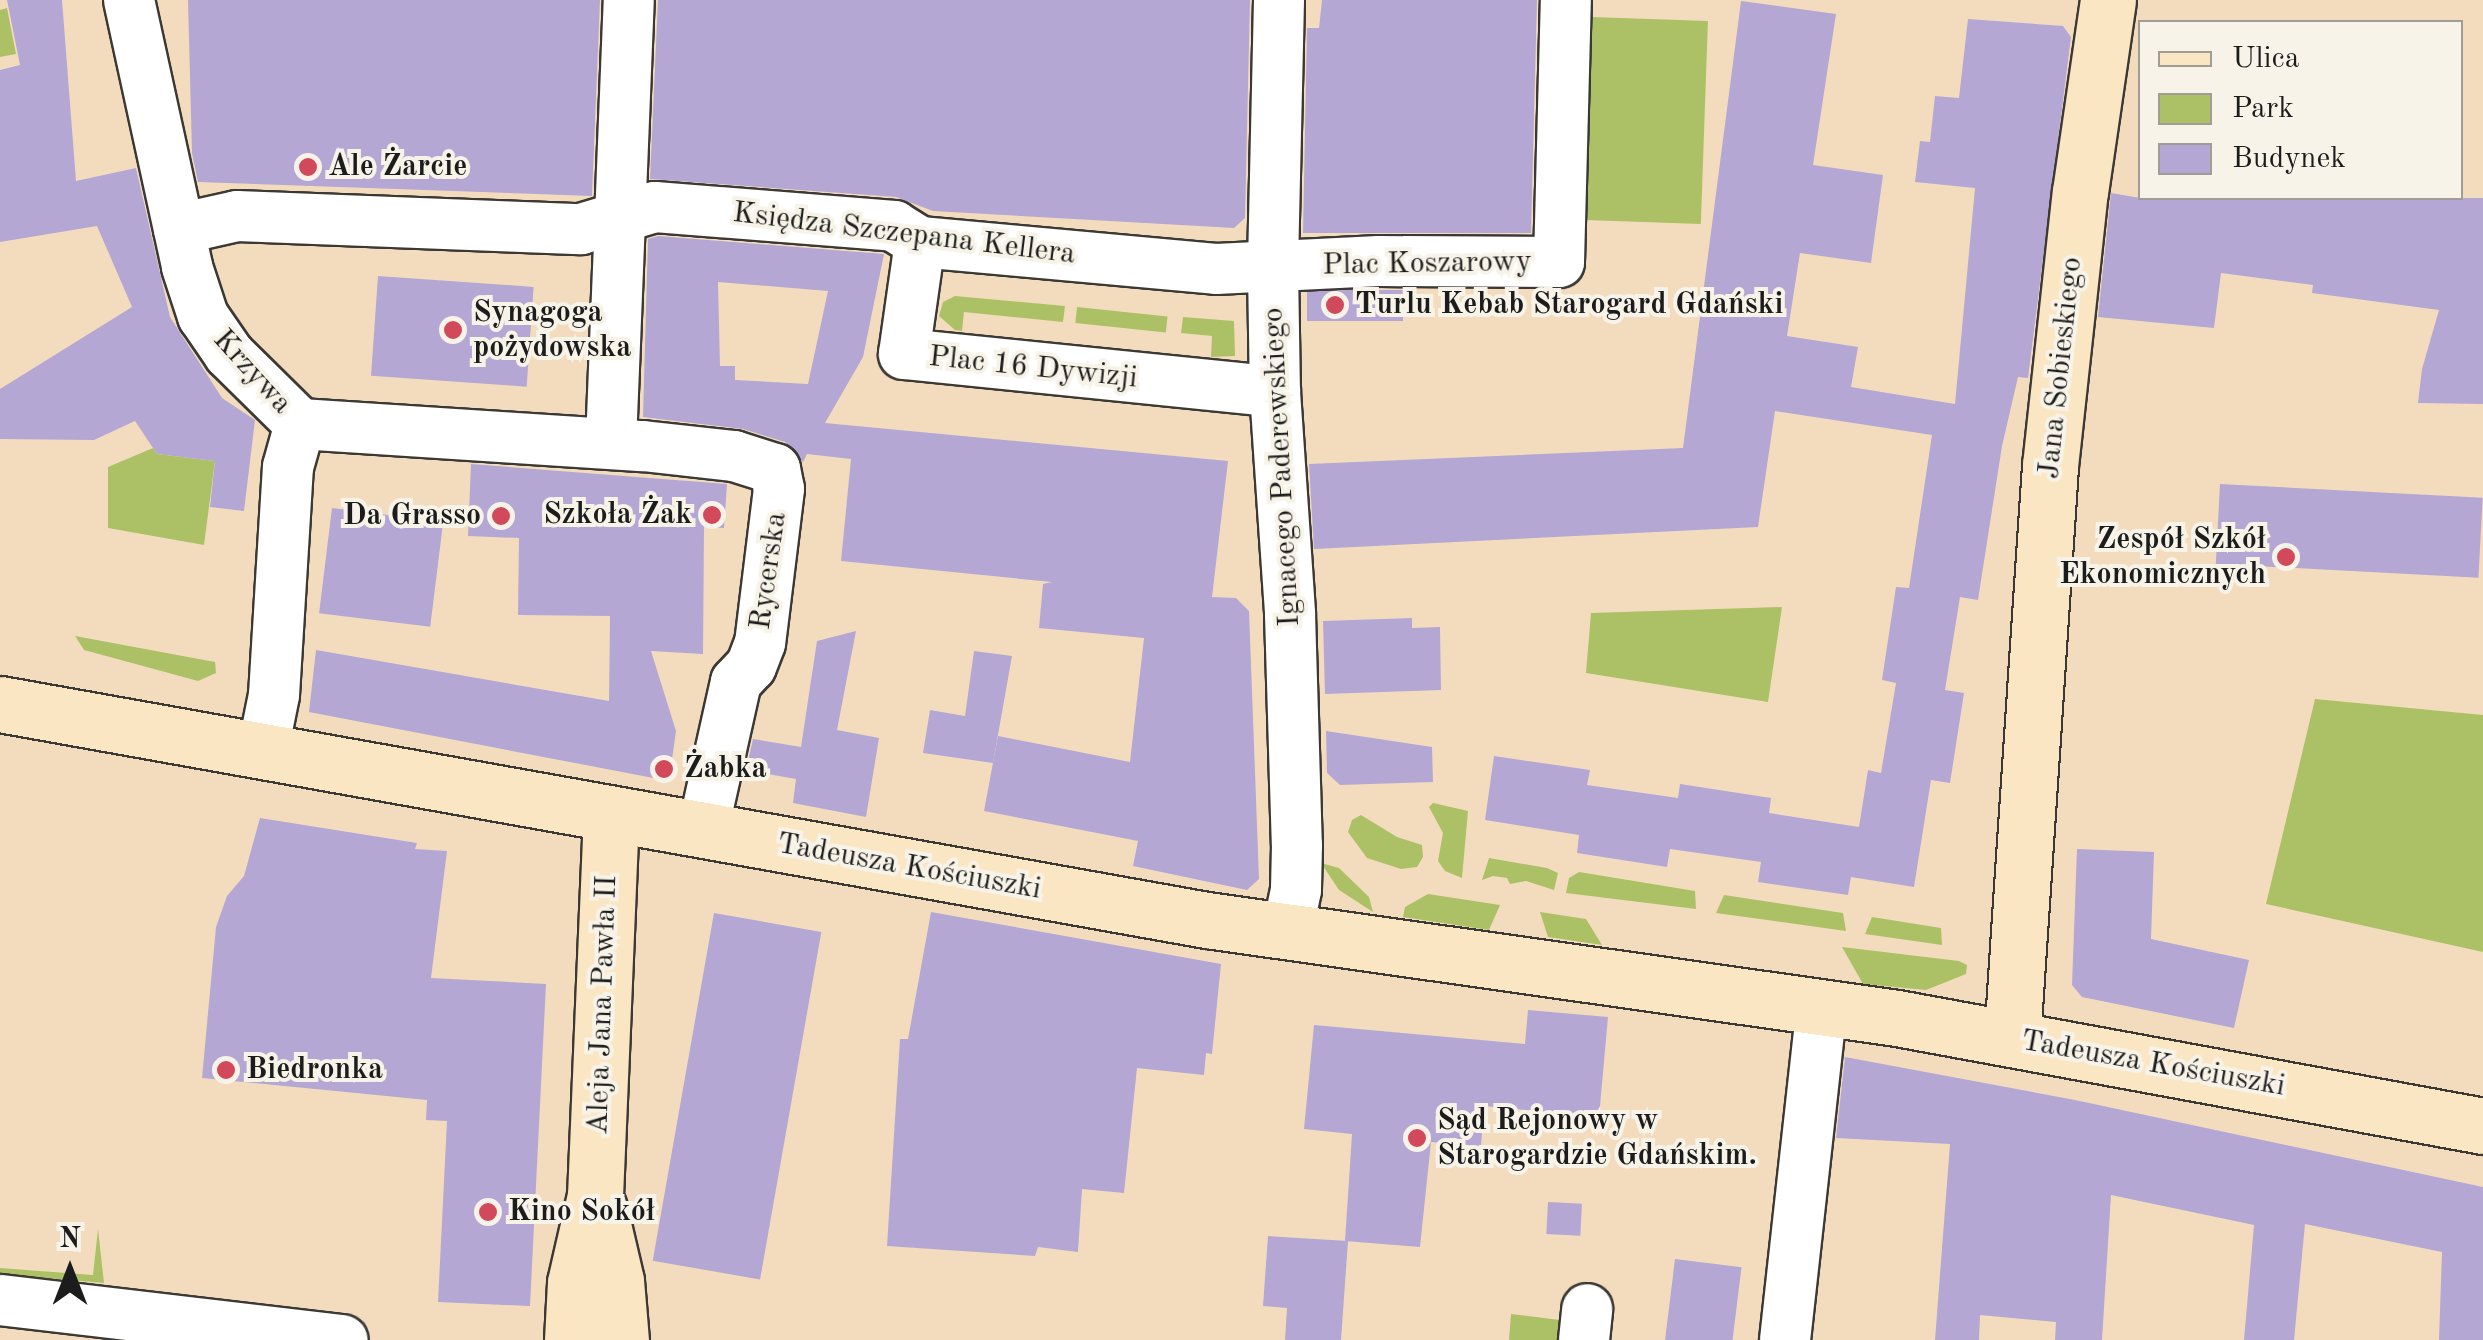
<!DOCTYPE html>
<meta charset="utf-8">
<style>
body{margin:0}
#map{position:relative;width:2483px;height:1340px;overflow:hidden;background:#f3dcbe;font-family:"Old Standard TT",serif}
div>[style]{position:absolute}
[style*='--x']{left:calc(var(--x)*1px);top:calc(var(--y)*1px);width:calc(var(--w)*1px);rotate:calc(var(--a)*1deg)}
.green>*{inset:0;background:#acc165;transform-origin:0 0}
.building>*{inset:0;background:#b4a7d4;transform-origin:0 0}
.roads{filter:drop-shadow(2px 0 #3c3934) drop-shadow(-2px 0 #3c3934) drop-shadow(0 2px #3c3934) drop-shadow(0 -2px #3c3934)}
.street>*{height:50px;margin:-25px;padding:0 25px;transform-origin:25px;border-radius:25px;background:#fff}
.secondary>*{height:55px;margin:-27.5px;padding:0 27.5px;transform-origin:27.5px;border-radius:27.5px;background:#fbe6c4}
.dots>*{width:28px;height:28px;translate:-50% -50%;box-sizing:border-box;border:5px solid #f7f3e8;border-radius:50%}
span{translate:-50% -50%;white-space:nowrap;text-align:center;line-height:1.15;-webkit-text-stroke:8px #f7f3e8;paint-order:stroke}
.poi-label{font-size:30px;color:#1c1c1c;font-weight:700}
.left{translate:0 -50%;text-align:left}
.right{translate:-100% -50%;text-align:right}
.street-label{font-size:30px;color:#1c1c1c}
.legend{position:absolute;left:2138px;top:20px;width:325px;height:180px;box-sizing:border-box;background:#f7f3e8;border:2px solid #9f9d96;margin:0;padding:12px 18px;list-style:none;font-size:30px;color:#1c1c1c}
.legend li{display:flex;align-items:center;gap:20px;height:50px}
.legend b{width:50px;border:2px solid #9f9d96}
.north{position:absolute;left:20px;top:1220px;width:100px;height:100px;-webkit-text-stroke:8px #f7f3e8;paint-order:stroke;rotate:0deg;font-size:28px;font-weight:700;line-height:40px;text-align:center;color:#1c1c1c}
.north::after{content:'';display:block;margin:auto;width:35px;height:45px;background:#1c1c1c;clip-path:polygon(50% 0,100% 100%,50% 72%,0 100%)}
</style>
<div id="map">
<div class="green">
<div style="clip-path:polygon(7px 8px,16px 54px,0 57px,0 10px)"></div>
<div style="left:1592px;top:17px;width:116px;height:203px;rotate:2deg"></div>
<div style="clip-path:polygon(955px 296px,1065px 306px,1063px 322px,964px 312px,962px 331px,955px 330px,939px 316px,943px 302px)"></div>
<div style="left:1077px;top:307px;width:91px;height:16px;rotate:6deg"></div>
<div style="clip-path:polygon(1183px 317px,1234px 321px,1235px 356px,1211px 357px,1212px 336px,1181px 333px)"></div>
<div style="clip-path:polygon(153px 448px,157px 454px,215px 461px,204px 545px,108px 528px,108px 467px)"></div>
<div style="clip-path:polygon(1782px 607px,1768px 702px,1586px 673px,1591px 613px)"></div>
<div style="clip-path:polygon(75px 636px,215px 662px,216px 673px,198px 681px,84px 650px)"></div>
<div style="clip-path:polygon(2315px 699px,2483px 715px,2483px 952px,2266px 904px)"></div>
<div style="clip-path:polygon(1433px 803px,1468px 811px,1462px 878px,1445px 871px,1438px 861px,1443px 833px,1429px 807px)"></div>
<div style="clip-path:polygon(1361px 815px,1397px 837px,1422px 845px,1423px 857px,1417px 867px,1401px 869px,1367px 858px,1348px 832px,1352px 820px)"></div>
<div style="clip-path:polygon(1489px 858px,1547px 868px,1558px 873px,1554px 890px,1526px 881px,1510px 884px,1507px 878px,1493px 876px,1482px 880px)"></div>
<div style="clip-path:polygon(1321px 863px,1339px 868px,1369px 897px,1373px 912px,1339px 890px)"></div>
<div style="clip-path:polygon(1579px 872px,1695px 891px,1696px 909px,1566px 893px,1569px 878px)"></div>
<div style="clip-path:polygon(1428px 894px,1500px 905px,1489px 930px,1403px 917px,1405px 907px)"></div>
<div style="clip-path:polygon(1724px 895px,1843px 913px,1846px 931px,1716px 913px)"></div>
<div style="clip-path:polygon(1540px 912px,1586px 919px,1602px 945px,1548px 937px)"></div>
<div style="clip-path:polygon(1872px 917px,1941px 928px,1942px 945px,1865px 934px)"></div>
<div style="clip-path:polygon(1842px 947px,1959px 961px,1967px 965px,1966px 974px,1926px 990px,1863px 984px)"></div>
<div style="clip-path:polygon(98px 1229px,104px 1283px,0 1274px,0 1268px,93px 1275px)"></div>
<div style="clip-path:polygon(1511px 1314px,1560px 1320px,1565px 1340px,1509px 1340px)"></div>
</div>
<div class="building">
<div style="clip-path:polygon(7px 0,62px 0,76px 181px,136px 168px,170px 317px,222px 398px,255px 420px,244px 511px,210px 507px,215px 461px,157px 454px,135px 421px,94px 440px,0 439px,0 389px,132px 307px,97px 226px,0 242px,0 70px,20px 65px)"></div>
<div style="clip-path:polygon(188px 0,600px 0,592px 196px,198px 182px,192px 153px)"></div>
<div style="clip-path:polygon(658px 0,1250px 0,1245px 218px,1234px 228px,933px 211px,896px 197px,650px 179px)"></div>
<div style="clip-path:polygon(1322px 0,1537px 0,1531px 233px,1303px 233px,1307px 28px,1319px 28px)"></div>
<div style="clip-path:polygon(1741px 1px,1836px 14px,1813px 165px,1883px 175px,1871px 263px,1800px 253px,1787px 336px,1858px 347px,1851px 387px,1955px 404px,1975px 188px,1915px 182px,1920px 141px,1930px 142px,1935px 96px,1959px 98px,1968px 19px,2063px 26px,2071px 37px,2028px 378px,2018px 377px,2002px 446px,1978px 600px,1960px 597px,1945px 690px,1964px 693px,1950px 783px,1931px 780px,1914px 887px,1851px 877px,1848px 895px,1758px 882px,1761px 862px,1670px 849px,1667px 867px,1577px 853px,1579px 835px,1485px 820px,1494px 756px,1590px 770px,1587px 785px,1678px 798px,1680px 784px,1771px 798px,1769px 813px,1859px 827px,1868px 770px,1881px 773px,1896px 683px,1882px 680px,1896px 587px,1909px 588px,1932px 435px,1775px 411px,1758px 527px,1314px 549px,1309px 464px,1683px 448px)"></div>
<div style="clip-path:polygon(2111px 193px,2140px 198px,2483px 198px,2483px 404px,2418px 403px,2422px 369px,2439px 310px,2312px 293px,2313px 285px,2221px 273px,2214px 328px,2098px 317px)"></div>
<div style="clip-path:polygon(evenodd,658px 236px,884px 254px,863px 357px,825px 423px,1228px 461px,1212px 597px,1236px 598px,1249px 611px,1259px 879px,1247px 890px,1133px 866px,1138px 841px,984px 811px,998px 736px,1130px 762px,1144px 638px,1039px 628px,1043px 584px,1052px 582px,841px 561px,851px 459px,807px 454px,803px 462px,785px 442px,743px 429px,643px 417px,648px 239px,658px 236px,718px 282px,828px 291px,808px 384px,735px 380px,735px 366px,720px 366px,718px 282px)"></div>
<div style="left:378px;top:276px;width:156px;height:100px;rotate:4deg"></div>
<div style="left:1403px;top:290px;width:31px;height:96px;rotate:90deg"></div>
<div style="clip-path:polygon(471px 464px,727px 484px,724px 528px,704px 527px,703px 654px,651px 651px,676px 731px,669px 781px,309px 712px,316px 650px,609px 701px,610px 616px,518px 615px,519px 538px,468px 536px)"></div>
<div style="left:2220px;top:484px;width:263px;height:80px;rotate:3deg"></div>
<div style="left:332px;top:508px;width:112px;height:106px;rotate:7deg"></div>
<div style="clip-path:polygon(1412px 618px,1412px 628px,1440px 627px,1441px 690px,1325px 694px,1323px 621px)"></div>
<div style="clip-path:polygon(856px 631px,837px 730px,879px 738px,866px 817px,793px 803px,796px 779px,746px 770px,753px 739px,801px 747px,817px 641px)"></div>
<div style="clip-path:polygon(974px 651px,1012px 656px,993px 763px,923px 753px,930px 710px,965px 716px)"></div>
<div style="clip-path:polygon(1326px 731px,1432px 747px,1433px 782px,1340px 785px,1327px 773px)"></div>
<div style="clip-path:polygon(260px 818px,417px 843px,415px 849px,447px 851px,431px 978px,546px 984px,530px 1306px,438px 1302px,447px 1121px,426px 1120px,427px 1100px,202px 1078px,216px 927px,227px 896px,244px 876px)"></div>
<div style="clip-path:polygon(2077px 849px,2154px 852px,2151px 939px,2249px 960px,2234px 1028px,2082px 997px,2072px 985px)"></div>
<div style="clip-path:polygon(931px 912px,1221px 964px,1212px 1054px,1206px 1053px,1204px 1075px,1137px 1068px,1124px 1193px,1082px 1189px,1078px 1252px,1038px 1247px,1035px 1256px,887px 1246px,900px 1039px,908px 1039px)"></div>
<div style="left:714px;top:913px;width:109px;height:353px;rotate:10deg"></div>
<div style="clip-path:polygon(1528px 1010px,1608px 1017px,1599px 1117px,1484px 1106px,1481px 1146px,1431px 1142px,1420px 1247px,1345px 1241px,1352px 1134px,1304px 1129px,1314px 1025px,1525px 1044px)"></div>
<div style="clip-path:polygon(1845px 1057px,2075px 1100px,2483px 1187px,2483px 1340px,2439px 1340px,2442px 1252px,2305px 1224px,2294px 1340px,2244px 1340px,2254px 1225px,2111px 1195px,2102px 1340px,2055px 1340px,2056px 1322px,1980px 1315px,1979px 1340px,1935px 1340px,1950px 1144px,1836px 1138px)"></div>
<div style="left:1548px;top:1202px;width:34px;height:32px;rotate:3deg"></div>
<div style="clip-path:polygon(1268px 1236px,1348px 1241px,1341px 1340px,1285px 1340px,1287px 1308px,1263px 1306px)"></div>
<div style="left:1675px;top:1259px;width:67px;height:82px;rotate:7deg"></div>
</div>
<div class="roads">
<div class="street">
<div style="--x:129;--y:0;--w:273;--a:77.7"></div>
<div style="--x:187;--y:267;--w:52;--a:71.9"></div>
<div style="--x:203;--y:316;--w:46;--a:55.6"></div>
<div style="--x:229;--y:354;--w:100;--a:44.6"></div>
<div style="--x:1279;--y:0;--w:268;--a:91.3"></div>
<div style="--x:1273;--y:268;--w:124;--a:89.1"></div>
<div style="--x:1275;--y:392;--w:223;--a:86.1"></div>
<div style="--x:1290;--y:614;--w:231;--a:88.3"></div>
<div style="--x:1297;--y:845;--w:45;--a:91.3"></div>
<div style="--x:1296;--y:890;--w:44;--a:101.8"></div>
<div style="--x:179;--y:229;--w:59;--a:-12.6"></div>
<div style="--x:237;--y:216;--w:344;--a:2.2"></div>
<div style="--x:581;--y:229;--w:77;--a:-16.6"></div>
<div style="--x:655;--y:207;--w:240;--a:4.5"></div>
<div style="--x:894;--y:226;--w:31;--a:32"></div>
<div style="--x:920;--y:242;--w:297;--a:5.2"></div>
<div style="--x:1216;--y:269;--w:163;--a:-2.8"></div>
<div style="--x:1379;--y:261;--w:180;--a:0.3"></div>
<div style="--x:1559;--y:262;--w:262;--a:-88.5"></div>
<div style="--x:920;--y:242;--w:113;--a:98.1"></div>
<div style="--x:904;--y:354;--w:373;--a:5.8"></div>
<div style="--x:300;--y:424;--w:344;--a:3.7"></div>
<div style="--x:643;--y:446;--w:92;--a:6.3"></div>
<div style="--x:734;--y:456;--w:43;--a:17.6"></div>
<div style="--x:775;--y:469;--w:20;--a:79"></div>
<div style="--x:779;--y:489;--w:155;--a:97"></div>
<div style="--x:760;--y:643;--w:25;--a:111"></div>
<div style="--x:751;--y:666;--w:22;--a:133"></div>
<div style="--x:736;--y:682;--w:152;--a:102.6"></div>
<div style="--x:611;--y:443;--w:443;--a:-87.7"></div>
<div style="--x:263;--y:750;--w:56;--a:-78.7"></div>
<div style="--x:274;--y:695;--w:228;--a:-86.5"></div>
<div style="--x:288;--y:467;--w:45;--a:-74.4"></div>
<div style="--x:0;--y:1300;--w:345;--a:6.7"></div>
<div style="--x:1584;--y:1340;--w:31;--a:-84"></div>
<div style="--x:1785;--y:1340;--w:335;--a:-83.7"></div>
</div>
<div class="secondary">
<div style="--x:0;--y:704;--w:1226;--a:10.15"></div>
<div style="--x:1207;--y:920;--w:697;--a:8.08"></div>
<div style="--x:1897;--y:1018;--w:596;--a:10.44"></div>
<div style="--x:2012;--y:1038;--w:573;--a:-86.2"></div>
<div style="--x:2050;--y:466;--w:276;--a:-83.8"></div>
<div style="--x:2080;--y:192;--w:194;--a:-81.7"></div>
<div style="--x:599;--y:1208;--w:75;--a:76.9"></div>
<div style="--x:616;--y:1281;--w:59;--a:85.2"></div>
<div style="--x:572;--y:1340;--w:57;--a:-87"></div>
<div style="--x:575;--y:1283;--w:89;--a:-77.1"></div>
<div style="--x:595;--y:1196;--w:382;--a:-87.6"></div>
</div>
</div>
<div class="dots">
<div style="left:308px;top:167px;background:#d1495b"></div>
<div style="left:1335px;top:305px;background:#d1495b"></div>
<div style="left:453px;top:330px;background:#d1495b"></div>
<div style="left:712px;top:515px;background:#d1495b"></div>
<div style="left:501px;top:516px;background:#d1495b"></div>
<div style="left:2286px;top:557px;background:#d1495b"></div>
<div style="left:664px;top:769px;background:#d1495b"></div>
<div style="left:226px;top:1070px;background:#d1495b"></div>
<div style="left:1417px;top:1138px;background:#d1495b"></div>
<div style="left:488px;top:1212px;background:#d1495b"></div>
</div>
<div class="poi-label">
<span class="left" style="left:328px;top:167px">Ale Żarcie</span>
<span class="left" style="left:1355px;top:305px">Turlu Kebab Starogard Gdański</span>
<span class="left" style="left:473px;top:330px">Synagoga<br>pożydowska</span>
<span class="right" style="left:692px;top:515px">Szkoła Żak</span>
<span class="right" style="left:481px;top:516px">Da Grasso</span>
<span class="right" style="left:2266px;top:557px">Zespół Szkół<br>Ekonomicznych</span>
<span class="left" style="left:684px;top:769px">Żabka</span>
<span class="left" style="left:246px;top:1070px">Biedronka</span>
<span class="left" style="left:1437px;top:1138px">Sąd Rejonowy w<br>Starogardzie Gdańskim.</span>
<span class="left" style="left:508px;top:1212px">Kino Sokół</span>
</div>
<div class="street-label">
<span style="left:904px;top:234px;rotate:7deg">Księdza Szczepana Kellera</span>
<span style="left:1427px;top:264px;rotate:-1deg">Plac Koszarowy</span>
<span style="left:1033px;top:368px;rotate:6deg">Plac 16 Dywizji</span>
<span style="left:2061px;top:368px;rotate:-84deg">Jana Sobieskiego</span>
<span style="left:252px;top:372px;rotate:48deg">Krzywa</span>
<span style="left:1282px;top:467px;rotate:-93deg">Ignacego Paderewskiego</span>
<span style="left:769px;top:571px;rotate:-82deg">Rycerska</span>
<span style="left:909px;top:867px;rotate:10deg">Tadeusza Kościuszki</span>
<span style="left:603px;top:1005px;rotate:-88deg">Aleja Jana Pawła II</span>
<span style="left:2153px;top:1064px;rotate:10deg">Tadeusza Kościuszki</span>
</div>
<ul class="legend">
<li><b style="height:12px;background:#fbe6c4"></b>Ulica</li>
<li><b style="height:28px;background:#acc165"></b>Park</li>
<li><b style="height:28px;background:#b4a7d4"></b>Budynek</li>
</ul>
<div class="north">N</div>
</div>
